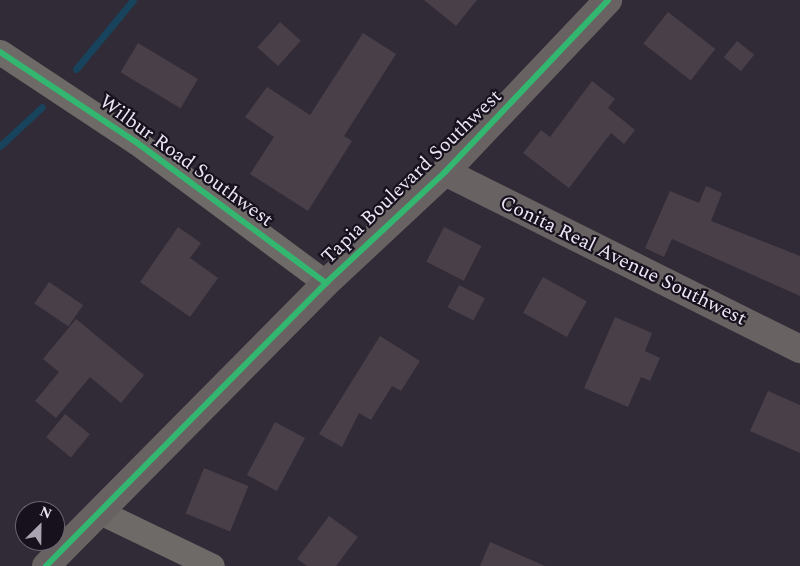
<!DOCTYPE html>
<style>
body{margin:0}
#map{position:relative;width:800px;height:566px;overflow:hidden;background:#312b37;font-family:Spectral,serif}
div>[style]{position:absolute}
[style*='--x']{left:calc(var(--x)*1px);top:calc(var(--y)*1px);width:calc(var(--w)*1px);rotate:calc(var(--a)*1deg)}
.stream>*{height:7px;margin:-3.5px;padding:0 3.5px;transform-origin:3.5px;border-radius:3.5px;background:#18435d}
.building>*{inset:0;background:#493f48;transform-origin:0 0}
.street>*{height:25px;margin:-12.5px;padding:0 12.5px;transform-origin:12.5px;border-radius:12.5px;background:#6e6a67}
.secondary>*{height:28px;margin:-14px;padding:0 14px;transform-origin:14px;border-radius:14px;background:#686262}
.cycleway>*{height:6px;margin:-3px;padding:0 3px;transform-origin:3px;border-radius:3px;background:#33b770}
span{translate:-50% -50%;white-space:nowrap;text-align:center;line-height:1.15;-webkit-text-stroke:4.5px #16111c;paint-order:stroke}
.street-label{font-size:20px;color:#ebe4f5}
.north{position:absolute;left:15px;top:501px;width:50px;height:50px;box-sizing:border-box;background:#16111c;border:1px solid #6b6573;border-radius:50%;rotate:23deg;font-size:14px;font-weight:700;line-height:20px;text-align:center;color:#ebe4f5}
.north::after{content:'';display:block;margin:auto;width:18px;height:22px;background:#aaa3b2;clip-path:polygon(50% 0,100% 100%,50% 72%,0 100%)}
</style>
<div id="map">
<div class="stream">
<div style="--x:76;--y:69;--w:89;--a:-50.4"></div>
<div style="--x:0;--y:146;--w:57;--a:-42.9"></div>
</div>
<div class="building">
<div style="clip-path:polygon(424px 0,477px 0,456px 26px)"></div>
<div style="left:668px;top:12px;width:60px;height:40px;rotate:38deg"></div>
<div style="left:280px;top:22px;width:28px;height:34px;rotate:42deg"></div>
<div style="clip-path:polygon(363px 33px,396px 54px,344px 136px,352px 141px,308px 211px,250px 174px,274px 137px,245px 117px,267px 87px,310px 115px)"></div>
<div style="left:737px;top:41px;width:22px;height:21px;rotate:39deg"></div>
<div style="left:138px;top:43px;width:70px;height:34px;rotate:31deg"></div>
<div style="clip-path:polygon(592px 81px,615px 99px,608px 108px,635px 130px,624px 144px,611px 133px,569px 188px,523px 153px,541px 130px,550px 137px)"></div>
<div style="clip-path:polygon(706px 186px,722px 193px,711px 221px,800px 256px,800px 296px,672px 239px,664px 257px,645px 248px,670px 191px,699px 203px)"></div>
<div style="clip-path:polygon(178px 227px,201px 243px,190px 258px,218px 278px,190px 317px,140px 282px)"></div>
<div style="left:444px;top:227px;width:42px;height:39px;rotate:27deg"></div>
<div style="left:543px;top:277px;width:50px;height:41px;rotate:29deg"></div>
<div style="left:49px;top:282px;width:41px;height:26px;rotate:34deg"></div>
<div style="left:459px;top:285px;width:29px;height:25px;rotate:27deg"></div>
<div style="clip-path:polygon(615px 317px,652px 333px,645px 351px,660px 358px,650px 381px,641px 377px,628px 407px,584px 388px)"></div>
<div style="clip-path:polygon(76px 319px,144px 375px,121px 403px,90px 377px,56px 418px,35px 401px,59px 372px,43px 359px)"></div>
<div style="clip-path:polygon(380px 336px,420px 361px,401px 391px,392px 386px,371px 420px,359px 413px,342px 447px,319px 434px)"></div>
<div style="clip-path:polygon(768px 391px,800px 405px,800px 453px,750px 431px)"></div>
<div style="left:65px;top:414px;width:32px;height:30px;rotate:39deg"></div>
<div style="left:275px;top:422px;width:34px;height:60px;rotate:28deg"></div>
<div style="left:204px;top:468px;width:48px;height:49px;rotate:22deg"></div>
<div style="clip-path:polygon(329px 516px,358px 537px,336px 566px,307px 566px,297px 559px)"></div>
<div style="clip-path:polygon(490px 542px,545px 566px,480px 566px)"></div>
</div>
<div class="street">
<div style="--x:0;--y:52;--w:163;--a:33.5"></div>
<div style="--x:136;--y:142;--w:237;--a:36.6"></div>
<div style="--x:100;--y:512;--w:124;--a:25.7"></div>
</div>
<div class="secondary">
<div style="--x:445;--y:172;--w:397;--a:26.5"></div>
<div style="--x:46;--y:566;--w:398;--a:-45.3"></div>
<div style="--x:326;--y:283;--w:163;--a:-43"></div>
<div style="--x:445;--y:172;--w:237;--a:-46.5"></div>
</div>
<div class="cycleway">
<div style="--x:0;--y:52;--w:163;--a:33.5"></div>
<div style="--x:136;--y:142;--w:237;--a:36.6"></div>
<div style="--x:46;--y:566;--w:398;--a:-45.3"></div>
<div style="--x:326;--y:283;--w:163;--a:-43"></div>
<div style="--x:445;--y:172;--w:237;--a:-46.5"></div>
</div>
<div class="street-label">
<span style="left:186px;top:161px;rotate:36deg">Wilbur Road Southwest</span>
<span style="left:412px;top:177px;rotate:-44deg">Tapia Boulevard Southwest</span>
<span style="left:623px;top:261px;rotate:26deg">Conita Real Avenue Southwest</span>
</div>
<div class="north">N</div>
</div>
